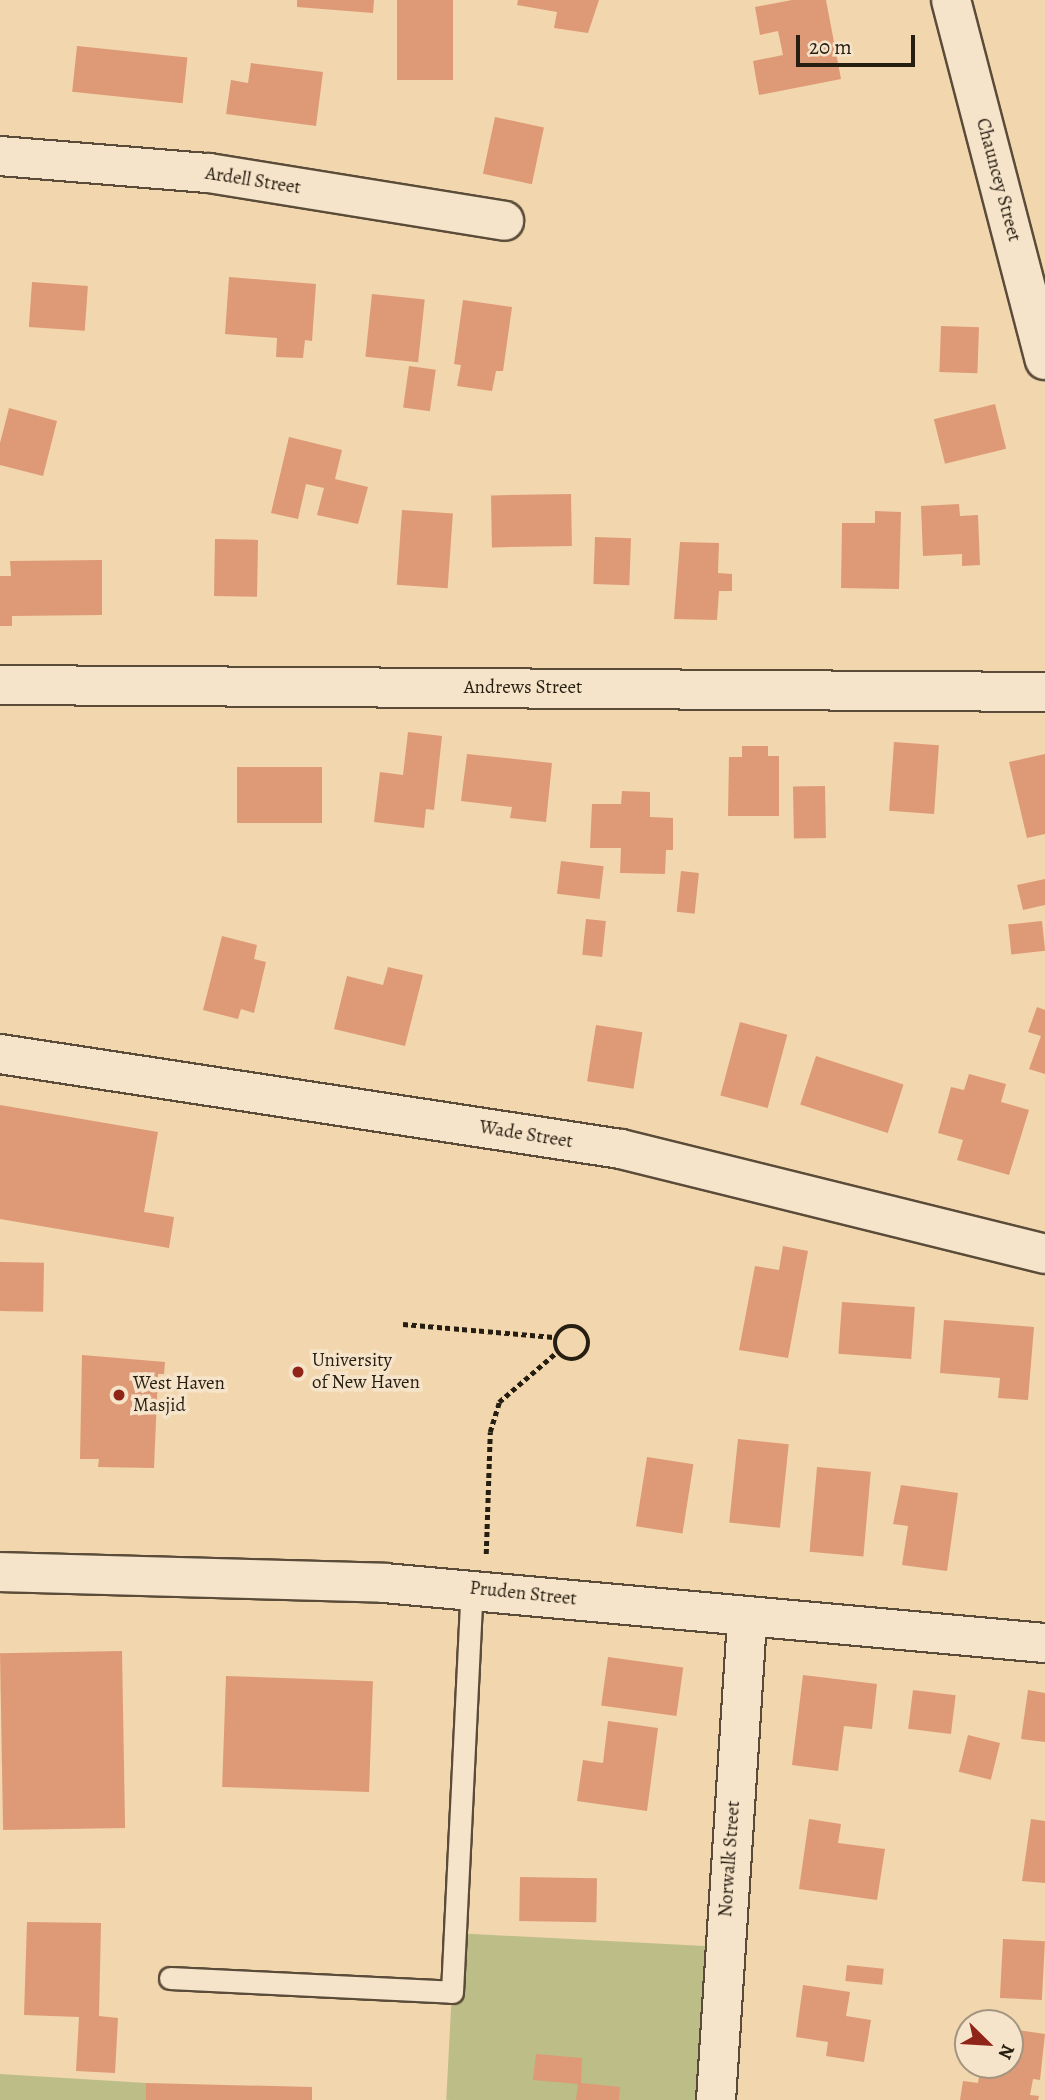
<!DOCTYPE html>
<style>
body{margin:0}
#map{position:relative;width:1045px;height:2100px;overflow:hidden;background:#f1d6ae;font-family:Alegreya,serif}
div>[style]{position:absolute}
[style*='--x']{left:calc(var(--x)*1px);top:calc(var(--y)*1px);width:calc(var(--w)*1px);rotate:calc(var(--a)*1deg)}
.green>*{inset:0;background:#bdbd88;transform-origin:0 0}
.building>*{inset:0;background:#de9a76;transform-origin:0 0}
.path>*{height:4.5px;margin-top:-2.25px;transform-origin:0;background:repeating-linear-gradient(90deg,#271e12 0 5px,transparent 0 8.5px)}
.path>.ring{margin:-2.25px;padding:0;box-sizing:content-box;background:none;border:4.5px solid #271e12;border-radius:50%}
.roads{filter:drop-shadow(2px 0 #5a4c39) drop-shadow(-2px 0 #5a4c39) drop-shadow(0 2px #5a4c39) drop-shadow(0 -2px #5a4c39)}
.lane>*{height:21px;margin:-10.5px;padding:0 10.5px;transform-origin:10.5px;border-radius:10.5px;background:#f6e4ca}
.street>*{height:38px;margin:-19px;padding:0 19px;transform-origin:19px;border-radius:19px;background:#f6e4ca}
.dots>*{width:19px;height:19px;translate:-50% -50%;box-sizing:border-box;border:4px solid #f6e4ca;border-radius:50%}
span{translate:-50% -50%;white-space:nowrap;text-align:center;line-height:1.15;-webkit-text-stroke:7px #f6e4ca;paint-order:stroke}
.street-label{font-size:19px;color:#271e12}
.poi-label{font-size:19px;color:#271e12}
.left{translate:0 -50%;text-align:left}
.north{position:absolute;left:954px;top:2009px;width:70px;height:70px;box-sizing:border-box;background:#f6e4ca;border:2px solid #a39580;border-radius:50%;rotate:114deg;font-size:19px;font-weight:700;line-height:28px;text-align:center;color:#271e12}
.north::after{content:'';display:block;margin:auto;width:24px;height:32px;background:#8f2418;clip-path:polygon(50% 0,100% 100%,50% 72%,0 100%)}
.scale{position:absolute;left:796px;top:35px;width:119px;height:32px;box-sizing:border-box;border:4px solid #271e12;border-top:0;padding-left:9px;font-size:21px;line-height:24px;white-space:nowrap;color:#271e12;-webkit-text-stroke:5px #f6e4ca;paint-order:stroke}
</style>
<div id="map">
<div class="green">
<div style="left:455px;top:1933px;width:269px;height:167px;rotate:3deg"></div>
<div style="clip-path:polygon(0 2074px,146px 2083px,146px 2100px,0 2100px)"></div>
</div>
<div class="building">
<div style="clip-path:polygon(297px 0,374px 0,373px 13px,297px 7px)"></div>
<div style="left:397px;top:0;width:56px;height:80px"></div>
<div style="clip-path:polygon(518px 0,599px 0,588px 33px,554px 28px,557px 12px,517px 5px)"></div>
<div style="clip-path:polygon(792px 0,826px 0,841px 79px,759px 95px,753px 61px,783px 55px,778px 31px,760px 35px,755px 7px)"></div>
<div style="left:77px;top:46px;width:111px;height:46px;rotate:6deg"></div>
<div style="clip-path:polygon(251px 63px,323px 72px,316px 126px,226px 114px,231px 80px,248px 83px)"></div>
<div style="left:495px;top:117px;width:50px;height:58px;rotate:12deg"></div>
<div style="clip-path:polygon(229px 277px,316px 284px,312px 341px,305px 340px,303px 358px,276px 357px,277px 338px,225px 334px)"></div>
<div style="left:32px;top:282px;width:56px;height:45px;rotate:4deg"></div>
<div style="left:372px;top:294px;width:53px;height:63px;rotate:6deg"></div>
<div style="clip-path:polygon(463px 300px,512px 307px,503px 371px,496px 371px,492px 391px,457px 386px,461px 365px,454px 364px)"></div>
<div style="left:941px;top:326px;width:38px;height:46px;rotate:2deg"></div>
<div style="left:409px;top:366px;width:27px;height:42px;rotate:8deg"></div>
<div style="left:995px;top:404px;width:46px;height:63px;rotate:76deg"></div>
<div style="clip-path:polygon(9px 408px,57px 421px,43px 476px,0 465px,0 443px)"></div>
<div style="clip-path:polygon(289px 437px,342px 450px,335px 479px,368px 487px,358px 524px,317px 515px,324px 488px,306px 484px,298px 519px,271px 513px)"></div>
<div style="left:571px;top:494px;width:52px;height:80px;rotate:89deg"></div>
<div style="clip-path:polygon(959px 504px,960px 516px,978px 515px,980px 565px,962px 566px,962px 554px,923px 556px,921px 506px)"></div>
<div style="left:402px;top:510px;width:51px;height:75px;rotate:4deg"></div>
<div style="clip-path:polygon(875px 511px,901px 512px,899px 589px,841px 588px,842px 523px,875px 523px)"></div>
<div style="left:595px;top:537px;width:36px;height:47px;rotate:2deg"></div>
<div style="left:215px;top:539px;width:43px;height:57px;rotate:1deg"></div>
<div style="clip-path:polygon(680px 542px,719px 543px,718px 573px,732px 574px,732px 591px,719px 591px,717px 620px,674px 619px)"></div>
<div style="clip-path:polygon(102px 560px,102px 615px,12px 616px,12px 626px,0 626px,0 576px,11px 576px,10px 561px)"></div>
<div style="clip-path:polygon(408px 732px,442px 736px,434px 810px,426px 809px,424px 828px,374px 822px,380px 772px,403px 775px)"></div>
<div style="left:894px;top:742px;width:45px;height:69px;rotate:4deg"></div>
<div style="clip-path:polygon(742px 746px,768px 746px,768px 756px,779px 756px,779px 816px,728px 816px,729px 757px,742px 757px)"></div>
<div style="clip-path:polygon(467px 754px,552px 763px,546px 822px,510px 818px,512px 807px,461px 801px)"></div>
<div style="clip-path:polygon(1045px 754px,1045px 834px,1027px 838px,1009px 762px)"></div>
<div style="left:237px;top:767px;width:85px;height:56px"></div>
<div style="left:825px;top:786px;width:52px;height:32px;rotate:89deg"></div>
<div style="clip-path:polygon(622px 791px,650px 792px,650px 817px,673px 818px,673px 850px,666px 850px,665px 874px,620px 873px,621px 848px,590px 848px,592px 804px,621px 804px)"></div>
<div style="left:561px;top:861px;width:43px;height:33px;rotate:7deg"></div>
<div style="left:681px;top:871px;width:18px;height:41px;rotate:6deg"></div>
<div style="clip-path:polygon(1045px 879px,1045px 905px,1023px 910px,1017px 885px)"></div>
<div style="left:586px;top:919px;width:20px;height:36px;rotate:6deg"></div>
<div style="left:1042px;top:921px;width:30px;height:34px;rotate:84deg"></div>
<div style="clip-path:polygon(222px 936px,257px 945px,254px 959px,266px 962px,254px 1013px,241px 1009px,238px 1019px,203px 1010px)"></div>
<div style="clip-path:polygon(388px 967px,423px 975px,405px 1046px,334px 1029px,347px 976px,383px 985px)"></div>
<div style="clip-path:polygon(1037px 1007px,1045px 1010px,1045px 1074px,1029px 1069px,1041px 1036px,1028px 1032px)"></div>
<div style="left:740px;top:1022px;width:49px;height:76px;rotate:15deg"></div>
<div style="left:596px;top:1025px;width:47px;height:57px;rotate:9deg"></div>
<div style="left:816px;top:1056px;width:92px;height:51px;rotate:18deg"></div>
<div style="clip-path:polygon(969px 1074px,1006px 1084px,1001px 1102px,1029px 1110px,1009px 1175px,957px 1160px,963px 1140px,938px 1133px,951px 1087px,964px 1090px)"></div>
<div style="clip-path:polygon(0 1105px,158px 1132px,144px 1212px,174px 1217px,169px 1248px,0 1219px)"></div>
<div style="clip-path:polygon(783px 1246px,808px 1251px,788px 1358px,739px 1350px,755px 1266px,779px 1270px)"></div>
<div style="left:0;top:1262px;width:44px;height:49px;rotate:1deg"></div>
<div style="left:842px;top:1302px;width:73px;height:52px;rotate:4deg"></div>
<div style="clip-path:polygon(944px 1320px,1034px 1327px,1028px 1400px,998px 1398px,1000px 1378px,940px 1373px)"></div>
<div style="clip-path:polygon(82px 1355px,165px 1362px,164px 1374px,158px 1374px,154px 1468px,98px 1467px,99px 1459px,80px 1459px)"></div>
<div style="left:738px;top:1439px;width:51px;height:84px;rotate:6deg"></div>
<div style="left:647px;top:1457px;width:47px;height:70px;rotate:9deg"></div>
<div style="left:817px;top:1467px;width:54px;height:85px;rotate:5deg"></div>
<div style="clip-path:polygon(901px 1485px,958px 1493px,947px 1571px,902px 1565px,908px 1526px,893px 1524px)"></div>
<div style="left:122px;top:1651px;width:177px;height:122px;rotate:89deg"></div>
<div style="left:608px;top:1657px;width:76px;height:49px;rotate:8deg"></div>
<div style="clip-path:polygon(803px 1675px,877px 1684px,872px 1729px,844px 1726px,838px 1771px,792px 1765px)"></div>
<div style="left:226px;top:1676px;width:147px;height:111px;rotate:2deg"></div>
<div style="left:913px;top:1690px;width:43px;height:39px;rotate:7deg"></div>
<div style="clip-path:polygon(1028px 1690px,1045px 1693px,1045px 1742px,1021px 1739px)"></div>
<div style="clip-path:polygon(608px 1721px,658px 1728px,647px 1811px,577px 1801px,583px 1760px,603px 1763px)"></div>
<div style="left:968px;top:1735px;width:33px;height:38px;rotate:14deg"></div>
<div style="clip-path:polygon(809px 1819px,841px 1824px,838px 1843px,885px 1849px,877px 1900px,799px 1889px)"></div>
<div style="clip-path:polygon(1031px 1819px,1045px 1821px,1045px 1883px,1022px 1881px)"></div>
<div style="left:520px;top:1877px;width:77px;height:44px;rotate:1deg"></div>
<div style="clip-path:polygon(27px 1922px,101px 1923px,99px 2016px,118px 2018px,115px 2073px,76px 2071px,79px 2017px,24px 2015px)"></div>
<div style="left:1003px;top:1939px;width:42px;height:59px;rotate:3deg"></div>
<div style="left:847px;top:1965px;width:37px;height:16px;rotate:6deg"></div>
<div style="clip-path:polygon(803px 1985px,850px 1992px,846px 2016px,871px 2020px,864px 2062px,826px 2056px,828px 2042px,796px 2037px)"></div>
<div style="clip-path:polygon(1010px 2029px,1045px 2034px,1040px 2080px,1033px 2079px,1030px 2095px,1039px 2096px,1038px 2100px,960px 2100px,963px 2081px,978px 2083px,980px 2069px,1010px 2065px)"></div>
<div style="clip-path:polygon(536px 2054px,582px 2058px,581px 2083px,620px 2087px,619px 2100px,576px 2100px,578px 2084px,533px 2080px)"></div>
<div style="clip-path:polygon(146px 2083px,312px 2087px,312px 2100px,146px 2100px)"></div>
</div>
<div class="path">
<div style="--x:403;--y:1324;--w:154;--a:4.9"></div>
<div class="ring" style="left:555px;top:1326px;width:29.5px;height:29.5px"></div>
<div style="--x:486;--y:1554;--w:122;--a:-88.1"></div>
<div style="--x:490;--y:1432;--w:31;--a:-73"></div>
<div style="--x:499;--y:1402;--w:77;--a:-40.8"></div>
</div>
<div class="roads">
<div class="lane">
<div style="--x:170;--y:1978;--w:282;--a:2.8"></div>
<div style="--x:452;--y:1992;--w:403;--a:-87.2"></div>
</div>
<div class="street">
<div style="--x:951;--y:0;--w:372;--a:75.4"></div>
<div style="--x:0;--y:156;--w:210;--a:4.7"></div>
<div style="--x:209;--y:173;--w:299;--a:9.2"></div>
<div style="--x:0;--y:685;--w:1045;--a:0.38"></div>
<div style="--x:0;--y:1054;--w:628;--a:8.7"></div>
<div style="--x:621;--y:1149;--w:437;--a:13.9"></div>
<div style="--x:0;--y:1572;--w:384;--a:1.6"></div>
<div style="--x:384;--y:1583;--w:664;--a:5.19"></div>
<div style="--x:716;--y:2100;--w:483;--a:-86.3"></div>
</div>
</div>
<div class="dots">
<div style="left:298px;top:1372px;background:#8f2418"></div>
<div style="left:119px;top:1395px;background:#8f2418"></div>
</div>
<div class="street-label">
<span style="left:998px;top:180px;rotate:75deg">Chauncey Street</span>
<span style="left:253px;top:181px;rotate:9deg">Ardell Street</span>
<span style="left:523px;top:688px">Andrews Street</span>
<span style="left:526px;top:1135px;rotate:9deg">Wade Street</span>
<span style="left:523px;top:1594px;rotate:6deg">Pruden Street</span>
<span style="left:730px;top:1859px;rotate:-86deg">Norwalk Street</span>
</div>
<div class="poi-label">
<span class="left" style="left:312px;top:1372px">University<br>of New Haven</span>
<span class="left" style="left:133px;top:1395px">West Haven<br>Masjid</span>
</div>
<div class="north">N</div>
<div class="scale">20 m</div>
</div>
